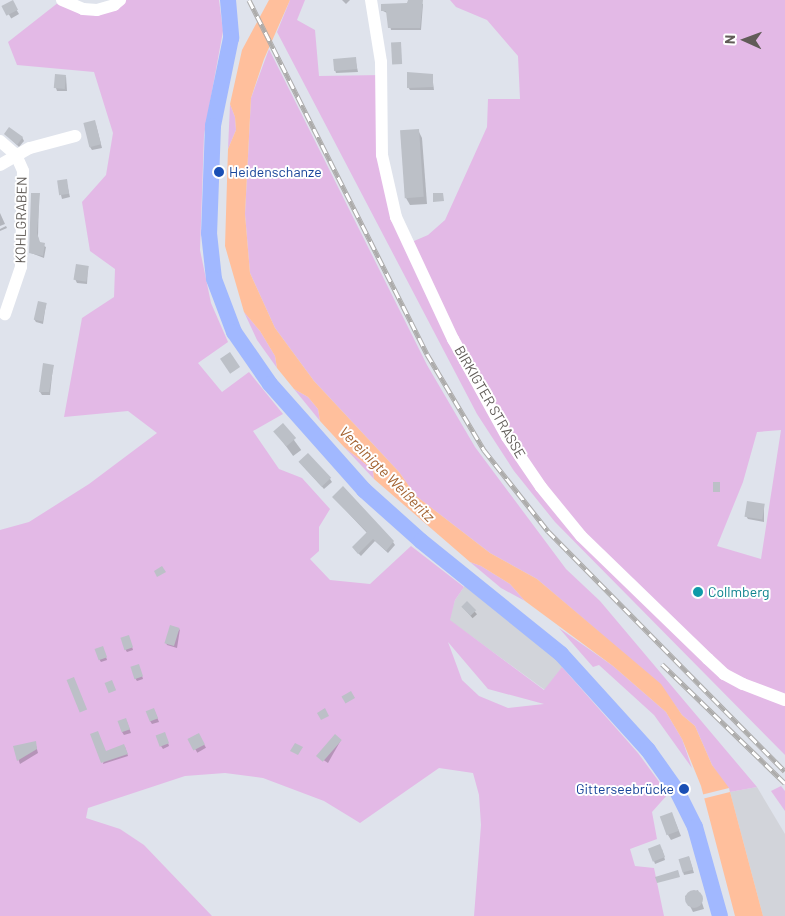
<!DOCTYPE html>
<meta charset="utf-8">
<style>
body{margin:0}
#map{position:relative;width:785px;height:916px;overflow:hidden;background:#dfe3ec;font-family:Barlow,sans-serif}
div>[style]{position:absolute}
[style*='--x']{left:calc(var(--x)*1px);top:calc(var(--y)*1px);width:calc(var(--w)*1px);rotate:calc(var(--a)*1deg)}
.industrial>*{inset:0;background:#d2d4da}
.green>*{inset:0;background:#e3b9e6}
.water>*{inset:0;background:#ffbf9c}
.pier>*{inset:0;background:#dfe3ec;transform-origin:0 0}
.shadow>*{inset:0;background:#0003;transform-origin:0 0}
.building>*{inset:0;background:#bcc0c7;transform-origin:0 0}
.round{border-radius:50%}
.minor>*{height:12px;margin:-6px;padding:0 6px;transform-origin:6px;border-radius:6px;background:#fff}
.major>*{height:16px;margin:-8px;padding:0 8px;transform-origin:8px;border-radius:8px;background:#a1b8ff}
.rail>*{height:5px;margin-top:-2.5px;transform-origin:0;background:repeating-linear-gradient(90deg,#fff 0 9px,#adacab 0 18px);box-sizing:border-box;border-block:1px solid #adacab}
.dots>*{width:14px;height:14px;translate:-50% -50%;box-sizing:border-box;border:2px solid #fff;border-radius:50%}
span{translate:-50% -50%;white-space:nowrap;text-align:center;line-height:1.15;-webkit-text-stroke:4px #fff;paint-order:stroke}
.transit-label{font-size:14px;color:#164399}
.left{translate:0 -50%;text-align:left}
.right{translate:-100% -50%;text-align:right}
.street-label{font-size:14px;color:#615c58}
.culture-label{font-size:14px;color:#0d838f}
.water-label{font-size:15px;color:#a36331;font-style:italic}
.north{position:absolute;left:720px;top:15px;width:50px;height:50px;-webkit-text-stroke:4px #fff;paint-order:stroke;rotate:272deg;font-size:14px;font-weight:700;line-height:20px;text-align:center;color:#615c58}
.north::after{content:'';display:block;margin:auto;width:18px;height:22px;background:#615c58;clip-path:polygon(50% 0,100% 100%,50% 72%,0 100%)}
</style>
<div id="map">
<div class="industrial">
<div style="clip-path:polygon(466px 584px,564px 665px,545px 690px,449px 620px,455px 600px)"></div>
<div style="clip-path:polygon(757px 787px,785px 834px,785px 916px,763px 916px,730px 792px)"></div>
</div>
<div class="green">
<div style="clip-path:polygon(evenodd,123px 0,219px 0,223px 31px,204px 135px,200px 250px,211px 303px,228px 342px,198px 363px,222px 392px,249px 372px,283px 414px,253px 431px,279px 469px,302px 478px,330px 509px,319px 527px,319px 551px,310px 559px,330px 580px,370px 584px,411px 546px,464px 587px,455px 600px,450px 620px,544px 690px,562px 667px,638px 753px,668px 794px,652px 812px,657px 839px,630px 849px,635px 866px,654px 868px,664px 916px,474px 916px,481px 825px,479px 795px,473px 773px,439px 768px,360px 823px,324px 801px,263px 778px,225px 773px,185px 776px,88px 808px,86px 818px,120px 829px,144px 845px,212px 916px,0 916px,0 530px,29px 522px,89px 484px,157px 433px,128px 411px,64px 417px,82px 318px,114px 297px,115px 269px,90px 251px,82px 202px,106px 175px,113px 133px,94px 72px,17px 65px,8px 42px,59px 2px,84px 11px,123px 0,448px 642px,488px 689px,544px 704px,508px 708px,479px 696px,462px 680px,448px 642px)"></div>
<div style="clip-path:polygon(evenodd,290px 0,305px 0,297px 20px,315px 30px,319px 76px,382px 75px,382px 155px,407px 244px,428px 235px,445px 220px,487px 127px,488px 99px,520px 99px,518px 56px,487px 20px,456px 7px,450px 0,785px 0,785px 755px,555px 522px,514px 471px,477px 414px,277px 32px,290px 0,781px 430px,761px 559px,717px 546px,743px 482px,757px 432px,781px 430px)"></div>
<div style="clip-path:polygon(269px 49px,427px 365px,475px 447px,566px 569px,600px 601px,757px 787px,730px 792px,712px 765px,695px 726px,682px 715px,660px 684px,537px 579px,490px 553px,416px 496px,399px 472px,314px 381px,275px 328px,250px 273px,245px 214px,251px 98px)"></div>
<div style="clip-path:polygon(230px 104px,235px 117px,236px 130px,228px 149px)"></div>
<div style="clip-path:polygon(244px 312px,260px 331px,275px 356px,277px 368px,257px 340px)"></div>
<div style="clip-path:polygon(294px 389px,308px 397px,318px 409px,320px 421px)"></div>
<div style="clip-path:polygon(344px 447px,373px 470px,374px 479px)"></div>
<div style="clip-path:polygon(470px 562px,481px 566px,510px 584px,525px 601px,501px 588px)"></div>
<div style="clip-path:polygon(559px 628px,613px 666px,666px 712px,682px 739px,692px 768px,654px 715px,599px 665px,593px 667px)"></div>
<div style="clip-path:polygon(781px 786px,785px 791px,785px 811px,771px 791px)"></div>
</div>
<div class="water">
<div style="clip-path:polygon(269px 0,290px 0,264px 59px,251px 98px,245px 214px,250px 273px,275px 328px,314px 381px,399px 472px,416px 496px,490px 553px,537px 579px,661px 684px,682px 715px,695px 726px,712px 765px,729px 788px,763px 916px,735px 916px,701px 786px,682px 739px,666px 712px,613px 666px,525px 601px,510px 584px,481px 566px,470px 562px,374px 479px,373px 470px,344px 447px,320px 421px,318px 409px,308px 397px,294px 389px,277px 368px,275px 356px,260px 331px,244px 312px,225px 246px,228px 149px,236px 130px,235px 117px,230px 104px,242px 50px)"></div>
</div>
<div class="pier">
<div style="left:729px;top:788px;width:4px;height:29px;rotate:76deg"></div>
</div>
<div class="shadow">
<div style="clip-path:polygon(342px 0,350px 0,346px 4px)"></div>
<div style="clip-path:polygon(409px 0,423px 4px,421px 30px,391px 30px,387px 13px,383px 11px,407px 4px)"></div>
<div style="left:12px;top:2px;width:14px;height:9px;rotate:60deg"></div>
<div style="clip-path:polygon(355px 58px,358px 72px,336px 73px,335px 70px)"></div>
<div style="clip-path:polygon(432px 75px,434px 90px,410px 90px,408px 87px)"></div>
<div style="clip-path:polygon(66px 76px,67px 91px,57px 91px,56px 88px)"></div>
<div style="clip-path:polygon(96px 125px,102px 148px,92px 150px,90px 147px)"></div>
<div style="clip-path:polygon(418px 130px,422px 138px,427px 204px,410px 205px,406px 198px)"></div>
<div style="clip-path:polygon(6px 134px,22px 137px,24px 141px,19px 147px)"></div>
<div style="clip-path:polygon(66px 180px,70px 197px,62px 199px,61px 195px)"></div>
<div style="clip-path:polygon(39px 194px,38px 237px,40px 244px,46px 247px,44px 258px,31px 253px)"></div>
<div style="clip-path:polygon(0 213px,5px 224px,0 226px)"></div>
<div style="clip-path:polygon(6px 226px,7px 228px,0 231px,0 229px)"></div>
<div style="clip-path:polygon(88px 267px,87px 284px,77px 283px,75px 279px)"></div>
<div style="clip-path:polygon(46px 304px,43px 324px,36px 322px,34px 319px)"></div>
<div style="clip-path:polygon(53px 366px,50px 395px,42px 395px,40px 392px)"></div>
<div style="left:283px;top:425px;width:31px;height:10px;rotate:54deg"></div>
<div style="clip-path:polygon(302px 465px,330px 479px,332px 482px,324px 489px)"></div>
<div style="clip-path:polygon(343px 488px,393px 542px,395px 545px,388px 553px,375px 541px,361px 556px,355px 550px,367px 533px,333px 497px)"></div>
<div style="clip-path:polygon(764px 505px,764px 522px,748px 519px,746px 516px)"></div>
<div style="left:467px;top:603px;width:15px;height:6px;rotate:48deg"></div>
<div style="clip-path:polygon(180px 629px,177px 648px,167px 645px,166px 643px)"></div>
<div style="clip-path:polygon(130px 640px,133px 650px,127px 652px,125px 649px)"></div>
<div style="clip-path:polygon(104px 651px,107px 660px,101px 662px,99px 659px)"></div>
<div style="clip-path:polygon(140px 669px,143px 679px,137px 681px,135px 678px)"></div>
<div style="clip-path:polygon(155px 712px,159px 722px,152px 724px,150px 721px)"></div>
<div style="clip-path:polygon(127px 722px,131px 733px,124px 735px,122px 732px)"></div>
<div style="left:198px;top:734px;width:16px;height:10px;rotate:60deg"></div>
<div style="clip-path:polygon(166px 737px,169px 746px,163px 749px,161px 746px)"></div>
<div style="clip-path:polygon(341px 740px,328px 763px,322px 759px)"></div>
<div style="clip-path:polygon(35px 742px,38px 753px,20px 764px,14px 747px)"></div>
<div style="clip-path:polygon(125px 747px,128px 756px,103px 764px,106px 752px)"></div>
<div style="clip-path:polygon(674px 819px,681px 836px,671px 840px,668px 835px)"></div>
<div style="clip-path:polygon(650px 849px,662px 849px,665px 860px,655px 864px)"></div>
<div style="clip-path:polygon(689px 857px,694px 873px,684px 875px,683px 872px)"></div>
<div style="clip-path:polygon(698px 890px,704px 909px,693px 912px,685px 896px)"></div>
</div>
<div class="building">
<div style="left:13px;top:0;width:11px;height:13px;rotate:63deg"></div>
<div style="clip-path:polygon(408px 0,423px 0,420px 28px,388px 28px,386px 11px,381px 11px,381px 4px,407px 3px)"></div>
<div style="left:401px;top:42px;width:22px;height:10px;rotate:87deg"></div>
<div style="left:356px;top:57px;width:12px;height:23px;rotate:85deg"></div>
<div style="clip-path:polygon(407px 72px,433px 74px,433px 87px,407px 88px)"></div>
<div style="left:55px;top:74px;width:11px;height:14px;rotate:5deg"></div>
<div style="left:95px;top:120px;width:25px;height:12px;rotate:76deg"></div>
<div style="clip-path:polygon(9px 127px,23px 137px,17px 145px,4px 134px)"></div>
<div style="left:419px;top:129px;width:68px;height:19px;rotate:86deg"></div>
<div style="left:67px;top:179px;width:15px;height:10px;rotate:82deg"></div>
<div style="clip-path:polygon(31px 193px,40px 193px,37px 233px,40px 242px,45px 243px,43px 256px,29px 253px)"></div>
<div style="clip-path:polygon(433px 193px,443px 193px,444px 201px,433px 202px)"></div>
<div style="left:76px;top:264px;width:13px;height:16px;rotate:9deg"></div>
<div style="left:38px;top:301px;width:9px;height:19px;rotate:13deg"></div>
<div style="left:230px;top:352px;width:18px;height:12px;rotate:56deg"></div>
<div style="clip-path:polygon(43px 363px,54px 365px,49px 392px,39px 392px)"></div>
<div style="left:283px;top:423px;width:20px;height:13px;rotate:49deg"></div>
<div style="left:308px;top:453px;width:34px;height:13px;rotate:47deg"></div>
<div style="left:713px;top:482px;width:7px;height:10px"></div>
<div style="clip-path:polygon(343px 486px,394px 541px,386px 551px,373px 539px,358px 554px,352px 547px,367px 532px,332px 497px)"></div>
<div style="left:747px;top:501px;width:18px;height:16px;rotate:9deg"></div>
<div style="clip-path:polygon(162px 566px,166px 572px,157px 577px,154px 571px)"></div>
<div style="left:467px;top:601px;width:13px;height:8px;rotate:45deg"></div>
<div style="left:170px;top:625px;width:10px;height:19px;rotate:17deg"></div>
<div style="left:129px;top:635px;width:13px;height:9px;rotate:72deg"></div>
<div style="left:103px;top:646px;width:12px;height:9px;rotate:70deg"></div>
<div style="left:139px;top:664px;width:13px;height:9px;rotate:72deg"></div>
<div style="left:74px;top:677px;width:35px;height:8px;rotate:68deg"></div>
<div style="left:112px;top:680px;width:11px;height:8px;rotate:68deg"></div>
<div style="left:351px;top:691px;width:8px;height:11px;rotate:60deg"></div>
<div style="left:154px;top:708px;width:11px;height:9px;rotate:68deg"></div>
<div style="clip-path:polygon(325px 708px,329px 716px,321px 720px,317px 713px)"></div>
<div style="left:126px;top:718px;width:12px;height:9px;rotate:70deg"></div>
<div style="clip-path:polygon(98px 731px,106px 751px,124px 744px,128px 754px,101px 763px,90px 734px)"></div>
<div style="left:165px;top:732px;width:12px;height:10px;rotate:70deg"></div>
<div style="left:199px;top:733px;width:13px;height:13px;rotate:63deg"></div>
<div style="left:335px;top:734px;width:9px;height:29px;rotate:41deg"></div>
<div style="clip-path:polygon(36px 741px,37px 749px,17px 761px,13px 746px)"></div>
<div style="clip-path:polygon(295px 743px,303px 747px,298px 755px,290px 751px)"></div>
<div style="left:672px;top:812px;width:20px;height:13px;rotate:70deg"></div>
<div style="left:660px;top:844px;width:14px;height:13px;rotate:69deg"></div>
<div style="left:689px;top:856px;width:14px;height:11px;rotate:73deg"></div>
<div style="clip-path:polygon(678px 870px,680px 877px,657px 883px,655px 877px)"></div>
<div class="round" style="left:685px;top:890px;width:18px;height:18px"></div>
</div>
<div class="minor">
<div style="--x:62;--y:0;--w:23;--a:23"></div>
<div style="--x:83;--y:9;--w:14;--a:4"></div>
<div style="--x:97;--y:10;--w:18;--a:-16"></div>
<div style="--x:114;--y:5;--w:8;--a:-40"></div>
<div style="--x:371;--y:0;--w:63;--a:80.8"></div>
<div style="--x:381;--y:62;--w:93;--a:89.4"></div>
<div style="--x:382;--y:155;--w:64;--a:77.3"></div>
<div style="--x:396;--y:217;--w:135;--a:65"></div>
<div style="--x:453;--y:339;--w:112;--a:61.1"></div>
<div style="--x:507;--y:437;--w:60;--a:55.8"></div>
<div style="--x:541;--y:487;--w:63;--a:50.8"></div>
<div style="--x:581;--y:536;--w:177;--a:44.1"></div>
<div style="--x:708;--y:659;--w:22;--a:43"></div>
<div style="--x:724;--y:674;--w:21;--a:28"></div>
<div style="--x:743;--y:684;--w:45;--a:20.9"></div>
<div style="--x:0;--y:141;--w:21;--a:41"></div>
<div style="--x:16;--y:155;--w:17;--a:66"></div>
<div style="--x:23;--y:171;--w:96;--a:91.2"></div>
<div style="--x:21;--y:267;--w:50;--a:108.8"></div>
<div style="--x:0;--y:165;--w:34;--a:-30"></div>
<div style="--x:30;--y:148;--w:47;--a:-14.9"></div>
</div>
<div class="major">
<div style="--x:228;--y:0;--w:38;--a:85"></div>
<div style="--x:231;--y:38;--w:90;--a:101.6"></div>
<div style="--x:213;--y:126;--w:107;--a:92.1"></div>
<div style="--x:209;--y:233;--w:46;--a:83.8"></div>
<div style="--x:214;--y:279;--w:57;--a:69.3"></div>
<div style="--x:234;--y:332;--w:63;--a:55.3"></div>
<div style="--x:270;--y:384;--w:142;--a:48.4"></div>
<div style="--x:364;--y:490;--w:76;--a:41.8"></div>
<div style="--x:421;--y:541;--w:180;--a:38.9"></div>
<div style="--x:561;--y:654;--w:130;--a:47.8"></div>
<div style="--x:648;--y:750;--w:50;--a:54.7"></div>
<div style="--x:677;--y:791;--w:40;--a:63.4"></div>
<div style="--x:695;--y:827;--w:92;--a:74.3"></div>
</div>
<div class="rail">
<div style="--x:249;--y:0;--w:396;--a:63.3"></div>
<div style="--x:427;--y:354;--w:112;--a:59.3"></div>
<div style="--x:484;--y:450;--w:103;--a:51.7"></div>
<div style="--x:548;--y:531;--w:337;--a:45.4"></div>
<div style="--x:662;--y:664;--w:171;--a:44.1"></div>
</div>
<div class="dots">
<div style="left:219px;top:172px;background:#1a4fb4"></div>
<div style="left:698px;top:592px;background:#0f9aa8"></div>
<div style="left:684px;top:789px;background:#1a4fb4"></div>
</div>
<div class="transit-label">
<span class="left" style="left:229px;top:172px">Heidenschanze</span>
<span class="right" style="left:674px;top:789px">Gitterseebrücke</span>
</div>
<div class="street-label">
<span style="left:21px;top:220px;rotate:-89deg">KOHLGRABEN</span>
<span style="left:490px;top:402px;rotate:60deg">BIRKIGTER STRASSE</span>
</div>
<div class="culture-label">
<span class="left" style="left:708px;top:592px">Collmberg</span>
</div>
<div class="water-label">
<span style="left:387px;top:474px;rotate:45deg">Vereinigte Weißeritz</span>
</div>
<div class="north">N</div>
</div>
